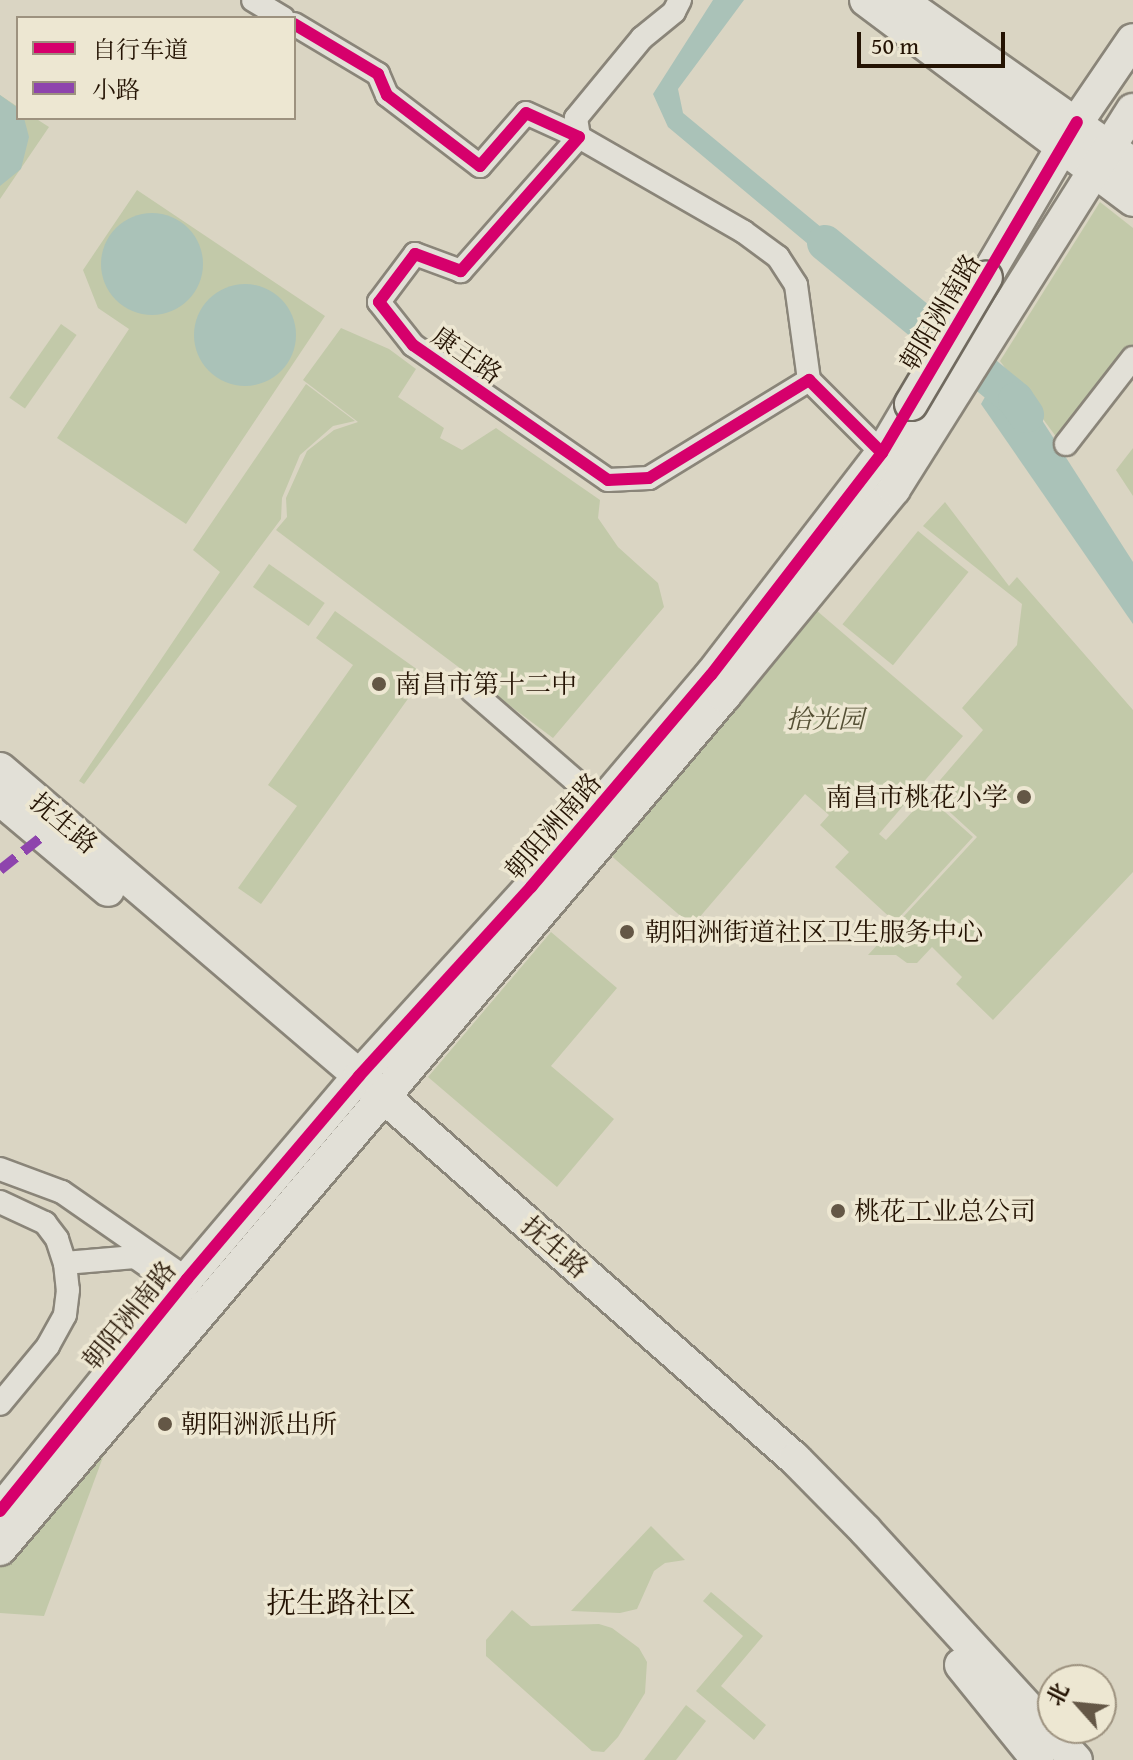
<!DOCTYPE html>
<meta charset="utf-8">
<style>
body{margin:0}
#map{position:relative;width:1133px;height:1760px;overflow:hidden;background:#dad5c3;font-family:"Gentium Book Plus","Noto Serif SC",serif}
div>[style]{position:absolute}
[style*='--x']{left:calc(var(--x)*1px);top:calc(var(--y)*1px);width:calc(var(--w)*1px);rotate:calc(var(--a)*1deg)}
.green>*{inset:0;background:#c2c9a9;transform-origin:0 0}
.water>*{inset:0;background:#aac2b8}
.round{border-radius:50%}
.river>*{height:36px;margin:-18px;padding:0 18px;transform-origin:18px;border-radius:18px;background:#aac2b8}
.roads{filter:drop-shadow(2px 0 #8a8579) drop-shadow(-2px 0 #8a8579) drop-shadow(0 2px #8a8579) drop-shadow(0 -2px #8a8579)}
.minor>*{height:22px;margin:-11px;padding:0 11px;transform-origin:11px;border-radius:11px;background:#e2e0d7}
.secondary>*{height:32px;margin:-16px;padding:0 16px;transform-origin:16px;border-radius:16px;background:#e2e0d7}
.bridges{filter:drop-shadow(2px 0 #706a5f) drop-shadow(-2px 0 #706a5f) drop-shadow(0 2px #706a5f) drop-shadow(0 -2px #706a5f)}
.secondary-bridge>*{height:32px;margin:-16px;padding:0 16px;transform-origin:16px;border-radius:16px;background:#e2e0d7}
.quiet>*{height:10px;margin-top:-5px;transform-origin:0;background:repeating-linear-gradient(90deg,#8e44ad 0 20px,transparent 0 30px)}
.cycleway>*{height:12px;margin:-6px;padding:0 6px;transform-origin:6px;border-radius:6px;background:#d6006c}
.dots>*{width:22px;height:22px;translate:-50% -50%;box-sizing:border-box;border:4px solid #ede7d2;border-radius:50%}
span{translate:-50% -50%;white-space:nowrap;text-align:center;line-height:1.15;-webkit-text-stroke:7px #ede7d2;paint-order:stroke}
.street-label{font-size:26px;color:#241303}
.poi-label{font-size:26px;color:#241303}
.left{translate:0 -50%;text-align:left}
.right{translate:-100% -50%;text-align:right}
.park-label{font-size:26px;color:#555035;font-style:italic}
.quarter-label{font-size:30px;color:#241303}
.legend{position:absolute;left:16px;top:16px;width:280px;height:104px;box-sizing:border-box;background:#ede7d2;border:2px solid #9d927f;margin:0;padding:10px 14px;list-style:none;font-size:24px;color:#241303}
.legend li{display:flex;align-items:center;gap:16px;height:40px}
.legend b{width:40px;border:2px solid #9d927f}
.north{position:absolute;left:1037px;top:1664px;width:80px;height:80px;box-sizing:border-box;background:#ede7d2;border:2px solid #9d927f;border-radius:50%;rotate:297deg;font-size:22px;font-weight:700;line-height:32px;text-align:center;color:#241303}
.north::after{content:'';display:block;margin:auto;width:28px;height:36px;background:#645746;clip-path:polygon(50% 0,100% 100%,50% 72%,0 100%)}
.scale{position:absolute;left:857px;top:32px;width:148px;height:36px;box-sizing:border-box;border:4px solid #241303;border-top:0;padding-left:10px;font-size:24px;line-height:28px;white-space:nowrap;color:#241303;-webkit-text-stroke:6px #ede7d2;paint-order:stroke}
</style>
<div id="map">
<div class="green">
<div style="clip-path:polygon(0 95px,18px 107px,18px 118px,35px 118px,49px 127px,0 199px)"></div>
<div style="clip-path:polygon(137px 190px,325px 316px,186px 524px,57px 438px,129px 329px,98px 308px,83px 270px)"></div>
<div style="clip-path:polygon(1100px 202px,1133px 228px,1133px 345px,1060px 442px,1000px 361px)"></div>
<div style="left:61px;top:324px;width:19px;height:90px;rotate:35deg"></div>
<div style="clip-path:polygon(341px 328px,389px 349px,416px 369px,398px 397px,444px 428px,440px 438px,462px 450px,496px 428px,600px 500px,598px 518px,618px 547px,658px 583px,664px 607px,553px 738px,276px 530px,287px 517px,286px 498px,307px 451px,334px 430px,358px 422px,303px 380px)"></div>
<div style="clip-path:polygon(306px 384px,355px 421px,333px 426px,300px 455px,282px 498px,281px 519px,84px 784px,79px 781px,220px 572px,193px 550px)"></div>
<div style="clip-path:polygon(1133px 448px,1133px 496px,1116px 470px)"></div>
<div style="clip-path:polygon(945px 502px,1009px 586px,1017px 577px,1133px 710px,1133px 872px,993px 1020px,956px 984px,962px 977px,932px 947px,917px 963px,907px 963px,896px 955px,868px 955px,977px 837px,929px 793px,983px 730px,962px 708px,1017px 645px,1022px 604px,923px 526px)"></div>
<div style="left:918px;top:531px;width:65px;height:120px;rotate:39deg"></div>
<div style="left:269px;top:564px;width:68px;height:28px;rotate:35deg"></div>
<div style="clip-path:polygon(816px 610px,963px 736px,879px 834px,886px 840px,927px 796px,973px 837px,895px 922px,835px 867px,849px 852px,820px 825px,829px 815px,805px 794px,692px 926px,608px 853px)"></div>
<div style="clip-path:polygon(335px 611px,425px 675px,261px 904px,238px 888px,297px 806px,268px 785px,353px 665px,316px 638px)"></div>
<div style="clip-path:polygon(551px 932px,617px 988px,551px 1066px,614px 1119px,557px 1187px,428px 1077px)"></div>
<div style="clip-path:polygon(109px 1441px,44px 1616px,0 1613px,0 1567px)"></div>
<div style="clip-path:polygon(651px 1526px,685px 1560px,665px 1563px,654px 1571px,637px 1609px,620px 1613px,571px 1611px)"></div>
<div style="clip-path:polygon(711px 1592px,763px 1636px,721px 1686px,766px 1725px,754px 1740px,696px 1691px,743px 1636px,703px 1601px)"></div>
<div style="clip-path:polygon(512px 1610px,531px 1626px,599px 1624px,612px 1628px,639px 1648px,647px 1662px,645px 1693px,618px 1737px,604px 1752px,592px 1751px,486px 1656px,486px 1640px)"></div>
<div style="clip-path:polygon(686px 1705px,706px 1721px,676px 1760px,644px 1760px)"></div>
</div>
<div class="water">
<div style="clip-path:polygon(713px 0,744px 0,678px 89px,683px 113px,868px 266px,856px 284px,668px 127px,653px 94px)"></div>
<div style="clip-path:polygon(0 95px,18px 108px,18px 118px,24px 118px,29px 137px,21px 169px,0 186px)"></div>
<div class="round" style="left:101px;top:213px;width:102px;height:102px"></div>
<div class="round" style="left:194px;top:284px;width:102px;height:102px"></div>
<div style="clip-path:polygon(999px 372px,1022px 389px,1133px 562px,1133px 624px,981px 404px)"></div>
</div>
<div class="river">
<div style="--x:825;--y:243;--w:247;--a:39.4"></div>
<div style="--x:1016;--y:400;--w:18;--a:56"></div>
</div>
<div class="roads">
<div class="minor">
<div style="--x:253;--y:0;--w:35;--a:31"></div>
<div style="--x:680;--y:0;--w:13;--a:117"></div>
<div style="--x:674;--y:12;--w:41;--a:140.9"></div>
<div style="--x:642;--y:38;--w:104;--a:129.5"></div>
<div style="--x:576;--y:118;--w:19;--a:81"></div>
<div style="--x:579;--y:137;--w:190;--a:29.9"></div>
<div style="--x:744;--y:232;--w:42;--a:36.3"></div>
<div style="--x:778;--y:257;--w:33;--a:57"></div>
<div style="--x:796;--y:285;--w:96;--a:82.2"></div>
<div style="--x:294;--y:24;--w:98;--a:30.8"></div>
<div style="--x:378;--y:74;--w:23;--a:67"></div>
<div style="--x:387;--y:95;--w:117;--a:37.4"></div>
<div style="--x:480;--y:166;--w:70;--a:-49"></div>
<div style="--x:526;--y:113;--w:58;--a:24.4"></div>
<div style="--x:579;--y:137;--w:179;--a:131.4"></div>
<div style="--x:461;--y:271;--w:49;--a:-159.7"></div>
<div style="--x:415;--y:254;--w:60;--a:126.9"></div>
<div style="--x:379;--y:302;--w:55;--a:51.7"></div>
<div style="--x:413;--y:345;--w:237;--a:34.7"></div>
<div style="--x:608;--y:480;--w:41;--a:-2.8"></div>
<div style="--x:649;--y:478;--w:188;--a:-31.5"></div>
<div style="--x:809;--y:380;--w:103;--a:45"></div>
<div style="--x:1066;--y:444;--w:109;--a:-52.1"></div>
<div style="--x:472;--y:691;--w:171;--a:41"></div>
<div style="--x:0;--y:1169;--w:66;--a:20.4"></div>
<div style="--x:62;--y:1192;--w:152;--a:34.8"></div>
<div style="--x:0;--y:1202;--w:50;--a:25"></div>
<div style="--x:45;--y:1223;--w:20;--a:53"></div>
<div style="--x:57;--y:1239;--w:25;--a:72"></div>
<div style="--x:65;--y:1263;--w:27;--a:84"></div>
<div style="--x:68;--y:1290;--w:25;--a:97"></div>
<div style="--x:65;--y:1315;--w:35;--a:119"></div>
<div style="--x:48;--y:1346;--w:75;--a:129.6"></div>
<div style="--x:65;--y:1263;--w:70;--a:-4.9"></div>
<div style="--x:135;--y:1257;--w:21;--a:35"></div>
</div>
<div class="secondary">
<div style="--x:866;--y:0;--w:334;--a:36.8"></div>
<div style="--x:903;--y:2;--w:281;--a:35.2"></div>
<div style="--x:986;--y:277;--w:180;--a:-59.6"></div>
<div style="--x:1077;--y:122;--w:99;--a:-55.7"></div>
<div style="--x:0;--y:769;--w:505;--a:40.5"></div>
<div style="--x:384;--y:1097;--w:548;--a:41.37"></div>
<div style="--x:795;--y:1459;--w:100;--a:45.4"></div>
<div style="--x:865;--y:1530;--w:312;--a:47.5"></div>
<div style="--x:0;--y:799;--w:141;--a:40.1"></div>
<div style="--x:0;--y:1511;--w:298;--a:-51.1"></div>
<div style="--x:187;--y:1279;--w:266;--a:-49.7"></div>
<div style="--x:359;--y:1076;--w:256;--a:-47.7"></div>
<div style="--x:531;--y:887;--w:278;--a:-49.7"></div>
<div style="--x:711;--y:675;--w:280;--a:-52.4"></div>
<div style="--x:882;--y:453;--w:57;--a:-59.4"></div>
<div style="--x:0;--y:1549;--w:1119;--a:-49.68"></div>
<div style="--x:724;--y:696;--w:268;--a:-50.6"></div>
<div style="--x:894;--y:489;--w:448;--a:-57.8"></div>
<div style="--x:961;--y:1665;--w:122;--a:51"></div>
</div>
</div>
<div class="bridges">
<div class="secondary-bridge">
<div style="--x:911;--y:404;--w:147;--a:-59.4"></div>
</div>
</div>
<div class="quiet">
<div style="--x:0;--y:870;--w:56;--a:-38.5"></div>
</div>
<div class="cycleway">
<div style="--x:294;--y:24;--w:98;--a:30.8"></div>
<div style="--x:378;--y:74;--w:23;--a:67"></div>
<div style="--x:387;--y:95;--w:117;--a:37.4"></div>
<div style="--x:480;--y:166;--w:70;--a:-49"></div>
<div style="--x:526;--y:113;--w:58;--a:24.4"></div>
<div style="--x:579;--y:137;--w:179;--a:131.4"></div>
<div style="--x:461;--y:271;--w:49;--a:-159.7"></div>
<div style="--x:415;--y:254;--w:60;--a:126.9"></div>
<div style="--x:379;--y:302;--w:55;--a:51.7"></div>
<div style="--x:413;--y:345;--w:237;--a:34.7"></div>
<div style="--x:608;--y:480;--w:41;--a:-2.8"></div>
<div style="--x:649;--y:478;--w:188;--a:-31.5"></div>
<div style="--x:809;--y:380;--w:103;--a:45"></div>
<div style="--x:0;--y:1511;--w:298;--a:-51.1"></div>
<div style="--x:187;--y:1279;--w:266;--a:-49.7"></div>
<div style="--x:359;--y:1076;--w:256;--a:-47.7"></div>
<div style="--x:531;--y:887;--w:278;--a:-49.7"></div>
<div style="--x:711;--y:675;--w:280;--a:-52.4"></div>
<div style="--x:882;--y:453;--w:384;--a:-59.5"></div>
</div>
<div class="dots">
<div style="left:379px;top:684px;background:#645746"></div>
<div style="left:1024px;top:797px;background:#645746"></div>
<div style="left:627px;top:932px;background:#645746"></div>
<div style="left:838px;top:1211px;background:#645746"></div>
<div style="left:165px;top:1424px;background:#645746"></div>
</div>
<div class="street-label">
<span style="left:940px;top:312px;rotate:-59deg">朝阳洲南路</span>
<span style="left:467px;top:355px;rotate:35deg">康王路</span>
<span style="left:64px;top:823px;rotate:40deg">抚生路</span>
<span style="left:553px;top:826px;rotate:-49deg">朝阳洲南路</span>
<span style="left:555px;top:1247px;rotate:41deg">抚生路</span>
<span style="left:129px;top:1315px;rotate:-51deg">朝阳洲南路</span>
</div>
<div class="poi-label">
<span class="left" style="left:395px;top:684px">南昌市第十二中</span>
<span class="right" style="left:1008px;top:797px">南昌市桃花小学</span>
<span class="left" style="left:645px;top:932px">朝阳洲街道社区卫生服务中心</span>
<span class="left" style="left:854px;top:1211px">桃花工业总公司</span>
<span class="left" style="left:181px;top:1424px">朝阳洲派出所</span>
</div>
<div class="park-label">
<span style="left:825px;top:719px">拾光园</span>
</div>
<div class="quarter-label">
<span style="left:341px;top:1602px">抚生路社区</span>
</div>
<ul class="legend">
<li><b style="height:10px;background:#d6006c"></b>自行车道</li>
<li><b style="height:10px;background:#8e44ad"></b>小路</li>
</ul>
<div class="north">北</div>
<div class="scale">50 m</div>
</div>
